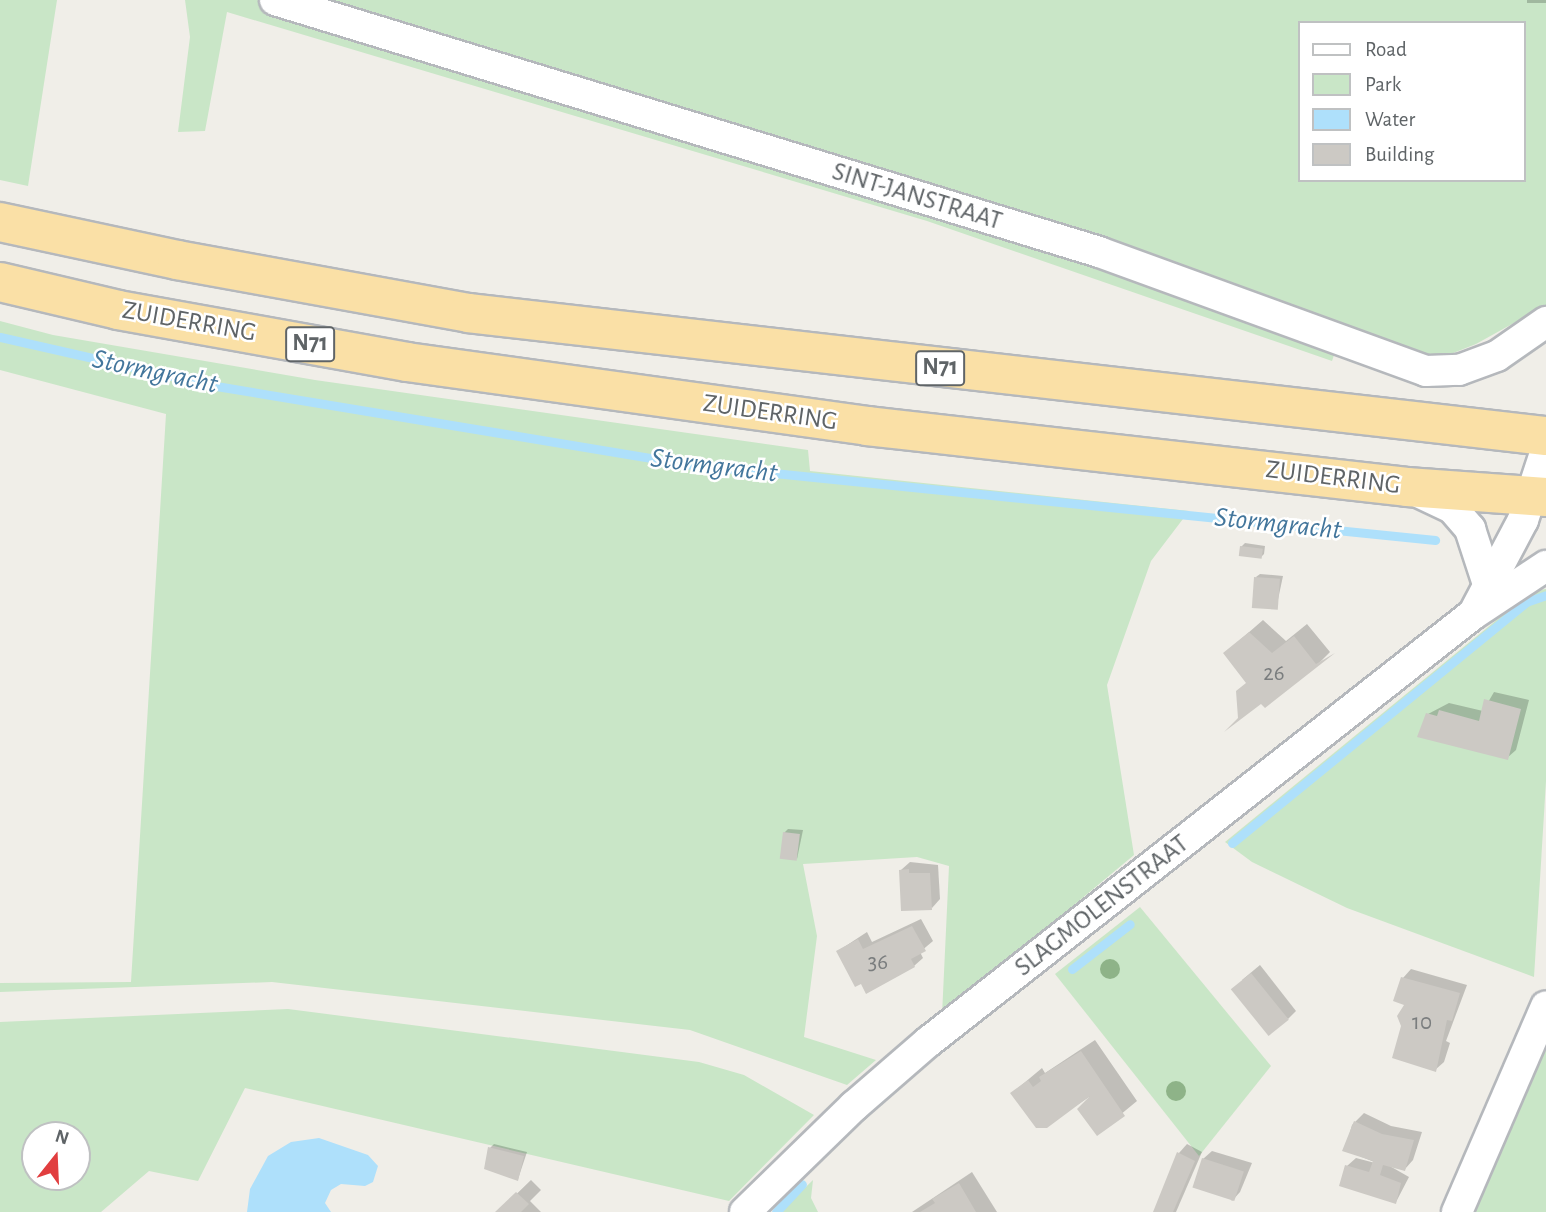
<!DOCTYPE html>
<style>
body{margin:0}
#map{position:relative;width:1546px;height:1212px;overflow:hidden;background:#f0eee8;font-family:"Alegreya Sans",sans-serif}
div>[style]{position:absolute}
[style*='--x']{left:calc(var(--x)*1px);top:calc(var(--y)*1px);width:calc(var(--w)*1px);rotate:calc(var(--a)*1deg)}
.green>*{inset:0;background:#c9e6c7}
.water>*{inset:0;background:#aee0fb}
.shadow>*{inset:0;background:#0003;transform-origin:0 0}
.stream>*{height:9px;margin:-4.5px;padding:0 4.5px;transform-origin:4.5px;border-radius:4.5px;background:#aee0fb}
.building>*{inset:0;background:#ccc9c4;transform-origin:0 0}
.roads{filter:drop-shadow(2px 0 #b5b8bc) drop-shadow(-2px 0 #b5b8bc) drop-shadow(0 2px #b5b8bc) drop-shadow(0 -2px #b5b8bc)}
.minor>*{height:30px;margin:-15px;padding:0 15px;transform-origin:15px;border-radius:15px;background:#fff}
.trunk>*{height:38px;margin:-19px;padding:0 19px;transform-origin:19px;border-radius:19px;background:#fae0a6}
.trees>*{width:20px;height:20px;margin:-10px;border-radius:50%;background:#8eb388}
span{translate:-50% -50%;white-space:nowrap;text-align:center;line-height:1.15;-webkit-text-stroke:5px #fff;paint-order:stroke}
.number-label{font-size:23px;color:#7a7d7e}
.number-label span{-webkit-text-stroke-width:0}
.shield-label span{padding:2px 5px;background:#fff;border:2px solid;border-radius:5px;-webkit-text-stroke-width:0}
.shield-label{font-size:24px;color:#5f6467;font-weight:700}
.street-label{font-size:26px;color:#5f6467}
.water-label{font-size:28px;color:#43769c;font-style:italic}
.legend{position:absolute;left:1298px;top:21px;width:228px;height:161px;box-sizing:border-box;background:#fff;border:2px solid #bfc1c2;margin:0;padding:9px 12px;list-style:none;font-size:21px;color:#5f6467}
.legend li{display:flex;align-items:center;gap:14px;height:35px}
.legend b{width:35px;border:2px solid #bfc1c2}
.north{position:absolute;left:21px;top:1121px;width:70px;height:70px;box-sizing:border-box;background:#fff;border:2px solid #bfc1c2;border-radius:50%;rotate:18deg;font-size:19px;font-weight:700;line-height:28px;text-align:center;color:#5f6467}
.north::after{content:'';display:block;margin:auto;width:24px;height:32px;background:#e13e3f;clip-path:polygon(50% 0,100% 100%,50% 72%,0 100%)}
</style>
<div id="map">
<div class="green">
<div style="clip-path:polygon(0 0,57px 0,28px 186px,0 180px)"></div>
<div style="clip-path:polygon(evenodd,185px 0,1546px 0,1546px 305px,1476px 344px,1428px 363px,1342px 331px,1332px 361px,927px 221px,227px 12px,205px 131px,178px 132px,190px 37px,185px 0,1299px 23px,1523px 23px,1523px 180px,1299px 180px,1299px 23px)"></div>
<div style="clip-path:polygon(0 321px,53px 335px,315px 380px,808px 450px,810px 471px,1189px 511px,1151px 561px,1107px 685px,1134px 855px,942px 1015px,949px 866px,917px 857px,803px 864px,817px 936px,804px 1037px,876px 1060px,847px 1085px,690px 1030px,272px 982px,0 992px,0 983px,131px 982px,166px 414px,0 370px)"></div>
<div style="clip-path:polygon(1546px 589px,1546px 781px,1534px 977px,1347px 908px,1252px 862px,1225px 842px,1532px 591px)"></div>
<div style="clip-path:polygon(1140px 907px,1271px 1066px,1199px 1156px,1055px 974px)"></div>
<div style="clip-path:polygon(evenodd,288px 1009px,699px 1062px,744px 1075px,814px 1115px,729px 1201px,245px 1088px,198px 1181px,149px 1171px,101px 1212px,0 1212px,0 1022px,288px 1009px,35px 1135px,77px 1135px,77px 1177px,35px 1177px,35px 1135px)"></div>
<div style="clip-path:polygon(1546px 1029px,1546px 1212px,1474px 1212px,1505px 1133px)"></div>
<div style="clip-path:polygon(813px 1180px,811px 1198px,818px 1212px,780px 1212px)"></div>
</div>
<div class="water">
<div style="clip-path:polygon(319px 1138px,368px 1155px,378px 1166px,373px 1182px,365px 1186px,341px 1184px,331px 1190px,325px 1203px,331px 1212px,247px 1212px,250px 1189px,268px 1156px,291px 1142px)"></div>
</div>
<div class="shadow">
<div style="left:1527px;top:0;width:19px;height:3px"></div>
<div style="clip-path:polygon(1245px 543px,1265px 546px,1264px 554px,1261px 557px,1241px 547px)"></div>
<div style="clip-path:polygon(1260px 574px,1283px 576px,1276px 609px,1256px 577px)"></div>
<div style="clip-path:polygon(1263px 620px,1286px 641px,1307px 624px,1330px 652px,1317px 665px,1225px 653px)"></div>
<div style="clip-path:polygon(1494px 692px,1529px 700px,1516px 750px,1507px 758px,1428px 714px,1449px 703px,1483px 711px)"></div>
<div style="clip-path:polygon(788px 829px,803px 830px,797px 859px,784px 833px)"></div>
<div style="clip-path:polygon(910px 862px,938px 865px,940px 899px,932px 908px,901px 870px)"></div>
<div style="clip-path:polygon(921px 919px,933px 941px,920px 952px,923px 958px,914px 966px,838px 951px,867px 932px,872px 942px)"></div>
<div style="clip-path:polygon(1260px 965px,1296px 1011px,1288px 1019px,1242px 980px)"></div>
<div style="clip-path:polygon(1411px 969px,1467px 985px,1446px 1041px,1450px 1043px,1444px 1062px,1435px 1070px,1406px 1004px,1403px 978px)"></div>
<div style="clip-path:polygon(1095px 1040px,1137px 1101px,1097px 1134px,1089px 1097px,1044px 1127px,1012px 1093px,1042px 1068px,1045px 1073px)"></div>
<div style="clip-path:polygon(1364px 1113px,1391px 1126px,1422px 1132px,1413px 1160px,1405px 1169px,1388px 1165px,1409px 1177px,1396px 1202px,1347px 1166px,1356px 1158px,1379px 1164px,1345px 1150px,1352px 1125px)"></div>
<div style="clip-path:polygon(494px 1144px,527px 1152px,518px 1179px,490px 1148px)"></div>
<div style="clip-path:polygon(1187px 1144px,1202px 1152px,1176px 1212px,1154px 1212px,1179px 1153px)"></div>
<div style="clip-path:polygon(1212px 1151px,1252px 1163px,1240px 1192px,1232px 1201px,1203px 1159px)"></div>
<div style="clip-path:polygon(972px 1172px,997px 1212px,912px 1212px)"></div>
<div style="clip-path:polygon(531px 1180px,541px 1190px,530px 1201px,541px 1212px,498px 1212px)"></div>
</div>
<div class="stream">
<div style="--x:0;--y:337;--w:221;--a:12.8"></div>
<div style="--x:216;--y:386;--w:475;--a:9.4"></div>
<div style="--x:685;--y:464;--w:754;--a:5.79"></div>
<div style="--x:1232;--y:843;--w:380;--a:-39.3"></div>
<div style="--x:1526;--y:602;--w:21;--a:-19"></div>
<div style="--x:1072;--y:969;--w:73;--a:-37.8"></div>
<div style="--x:776;--y:1212;--w:38;--a:-47"></div>
</div>
<div class="building">
<div style="left:1240px;top:546px;width:23px;height:10px;rotate:7deg"></div>
<div style="left:1254px;top:577px;width:26px;height:31px;rotate:4deg"></div>
<div style="clip-path:polygon(1249px 632px,1272px 653px,1294px 636px,1316px 664px,1335px 653px,1265px 708px,1261px 704px,1224px 732px,1238px 718px,1236px 691px,1246px 683px,1223px 653px)"></div>
<div style="clip-path:polygon(1484px 699px,1521px 709px,1508px 760px,1417px 737px,1426px 713px,1437px 716px,1439px 710px,1479px 721px)"></div>
<div style="left:783px;top:832px;width:17px;height:27px;rotate:7deg"></div>
<div style="clip-path:polygon(909px 869px,909px 873px,930px 873px,932px 910px,901px 911px,899px 870px)"></div>
<div style="clip-path:polygon(912px 926px,926px 951px,911px 959px,915px 967px,866px 994px,861px 984px,855px 987px,836px 951px,858px 939px,863px 949px)"></div>
<div style="left:1251px;top:973px;width:60px;height:26px;rotate:51deg"></div>
<div style="clip-path:polygon(1401px 977px,1460px 993px,1452px 1021px,1447px 1020px,1436px 1072px,1392px 1058px,1401px 1026px,1397px 1016px,1404px 1005px,1393px 1001px)"></div>
<div style="clip-path:polygon(1081px 1051px,1125px 1116px,1097px 1136px,1077px 1109px,1090px 1096px,1047px 1128px,1036px 1128px,1010px 1093px,1028px 1080px,1033px 1087px,1041px 1081px,1039px 1077px)"></div>
<div style="clip-path:polygon(1354px 1121px,1382px 1134px,1414px 1140px,1405px 1171px,1383px 1165px,1380px 1175px,1401px 1183px,1396px 1204px,1339px 1186px,1345px 1165px,1369px 1172px,1373px 1161px,1342px 1151px)"></div>
<div style="clip-path:polygon(488px 1147px,524px 1156px,518px 1181px,484px 1169px)"></div>
<div style="clip-path:polygon(1177px 1152px,1195px 1161px,1173px 1212px,1153px 1212px)"></div>
<div style="left:1202px;top:1158px;width:44px;height:31px;rotate:18deg"></div>
<div style="clip-path:polygon(959px 1183px,976px 1212px,920px 1212px,935px 1203px,932px 1199px)"></div>
<div style="clip-path:polygon(516px 1192px,529px 1204px,521px 1212px,495px 1212px)"></div>
</div>
<div class="roads">
<div class="minor">
<div style="--x:275;--y:0;--w:862;--a:17"></div>
<div style="--x:1099;--y:252;--w:348;--a:20"></div>
<div style="--x:1426;--y:371;--w:33;--a:-2"></div>
<div style="--x:1459;--y:370;--w:40;--a:-20.2"></div>
<div style="--x:1497;--y:356;--w:60;--a:-34.8"></div>
<div style="--x:1420;--y:493;--w:35;--a:25"></div>
<div style="--x:1452;--y:508;--w:28;--a:49"></div>
<div style="--x:1470;--y:529;--w:61;--a:71.9"></div>
<div style="--x:1476;--y:609;--w:101;--a:-62.2"></div>
<div style="--x:1523;--y:520;--w:74;--a:-71.8"></div>
<div style="--x:745;--y:1212;--w:152;--a:-44.2"></div>
<div style="--x:854;--y:1106;--w:98;--a:-40.9"></div>
<div style="--x:928;--y:1042;--w:692;--a:-38.13"></div>
<div style="--x:1472;--y:615;--w:89;--a:-33.5"></div>
<div style="--x:1457;--y:1212;--w:224;--a:-66.6"></div>
</div>
<div class="trunk">
<div style="--x:0;--y:222;--w:181;--a:12.1"></div>
<div style="--x:177;--y:260;--w:296;--a:10.3"></div>
<div style="--x:468;--y:313;--w:1085;--a:6.51"></div>
<div style="--x:0;--y:282;--w:121;--a:13.3"></div>
<div style="--x:118;--y:310;--w:294;--a:10.2"></div>
<div style="--x:407;--y:362;--w:464;--a:7.9"></div>
<div style="--x:867;--y:426;--w:543;--a:6.44"></div>
<div style="--x:1407;--y:487;--w:139;--a:4.1"></div>
</div>
</div>
<div class="trees">
<div style="left:1110px;top:969px"></div>
<div style="left:1176px;top:1091px"></div>
</div>
<div class="number-label">
<span style="left:1274px;top:674px">26</span>
<span style="left:878px;top:963px">36</span>
<span style="left:1422px;top:1023px">10</span>
</div>
<div class="shield-label">
<span style="left:310px;top:344px">N71</span>
<span style="left:940px;top:368px">N71</span>
</div>
<div class="street-label">
<span style="left:917px;top:197px;rotate:17deg">SINT-JANSTRAAT</span>
<span style="left:189px;top:322px;rotate:10deg">ZUIDERRING</span>
<span style="left:770px;top:413px;rotate:8deg">ZUIDERRING</span>
<span style="left:1333px;top:478px;rotate:7deg">ZUIDERRING</span>
<span style="left:1102px;top:906px;rotate:-38deg">SLAGMOLENSTRAAT</span>
</div>
<div class="water-label">
<span style="left:155px;top:372px;rotate:12deg">Stormgracht</span>
<span style="left:714px;top:466px;rotate:7deg">Stormgracht</span>
<span style="left:1278px;top:524px;rotate:6deg">Stormgracht</span>
</div>
<ul class="legend">
<li><b style="height:9px;background:#fff"></b>Road</li>
<li><b style="height:19px;background:#c9e6c7"></b>Park</li>
<li><b style="height:19px;background:#aee0fb"></b>Water</li>
<li><b style="height:19px;background:#ccc9c4"></b>Building</li>
</ul>
<div class="north">N</div>
</div>
